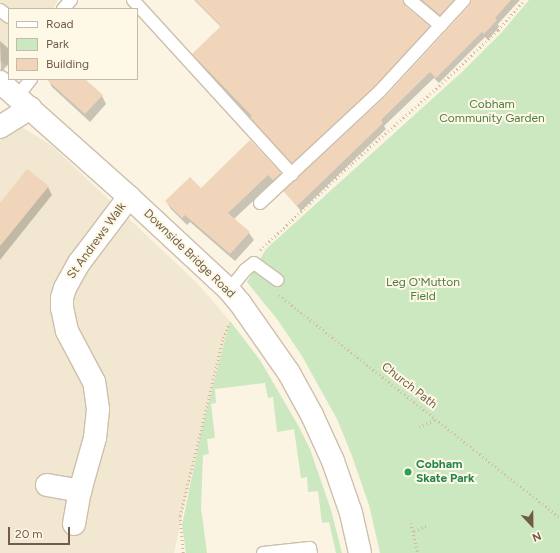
<!DOCTYPE html>
<style>
body{margin:0}
#map{position:relative;width:560px;height:553px;overflow:hidden;background:#fbf4e2;font-family:Figtree,sans-serif}
div>[style]{position:absolute}
[style*='--x']{left:calc(var(--x)*1px);top:calc(var(--y)*1px);width:calc(var(--w)*1px);rotate:calc(var(--a)*1deg)}
.residential>*{inset:0;background:#f2e7d0}
.green>*{inset:0;background:#cce8c1}
.shadow>*{inset:0;background:#0003}
.building>*{inset:0;background:#f0d5ba}
.path>*{height:2.5px;margin-top:-1.25px;transform-origin:0;background:repeating-linear-gradient(90deg,#d4b99e 0 1px,transparent 0 4px)}
.roads{filter:drop-shadow(1px 0 #cebfac) drop-shadow(-1px 0 #cebfac) drop-shadow(0 1px #cebfac) drop-shadow(0 -1px #cebfac)}
.lane>*{height:12px;margin:-6px;padding:0 6px;transform-origin:6px;border-radius:6px;background:#fff}
.street>*{height:22px;margin:-11px;padding:0 11px;transform-origin:11px;border-radius:11px;background:#fff}
.secondary>*{height:22px;margin:-11px;padding:0 11px;transform-origin:11px;border-radius:11px;background:#fff}
.dots>*{width:11px;height:11px;translate:-50% -50%;box-sizing:border-box;border:2px solid #fef8e7;border-radius:50%}
span{translate:-50% -50%;white-space:nowrap;text-align:center;line-height:1.15;-webkit-text-stroke:4px #fef8e7;paint-order:stroke}
.park-label{font-size:12px;color:#4f7d44}
.street-label{font-size:12px;color:#715c49}
.leisure-label{font-size:12px;color:#27864d;font-weight:700}
.left{translate:0 -50%;text-align:left}
.legend{position:absolute;left:8px;top:8px;width:130px;height:72px;box-sizing:border-box;background:#fef8e7;border:1px solid #c6baa8;margin:0;padding:5px 7px;list-style:none;font-size:12px;color:#715c49}
.legend li{display:flex;align-items:center;gap:8px;height:20px}
.legend b{width:20px;border:1px solid #c6baa8}
.north{position:absolute;left:512px;top:505px;width:40px;height:40px;-webkit-text-stroke:3px #fef8e7;paint-order:stroke;rotate:158deg;font-size:11px;font-weight:700;line-height:16px;text-align:center;color:#715c49}
.north::after{content:'';display:block;margin:auto;width:14px;height:18px;background:#715c49;clip-path:polygon(50% 0,100% 100%,50% 72%,0 100%)}
.scale{position:absolute;left:8px;top:527px;width:62px;height:18px;box-sizing:border-box;border:2px solid #715c49;border-top:0;padding-left:5px;font-size:12px;line-height:14px;white-space:nowrap;color:#715c49;-webkit-text-stroke:3px #fef8e7;paint-order:stroke}
</style>
<div id="map">
<div class="residential">
<div style="clip-path:polygon(0 0,58px 0,53px 9px,9px 9px,9px 68px,0 61px)"></div>
<div style="clip-path:polygon(0 114px,51px 145px,197px 283px,230px 321px,201px 432px,174px 553px,0 553px)"></div>
</div>
<div class="green">
<div style="clip-path:polygon(529px 0,560px 0,560px 553px,380px 553px,369px 505px,352px 456px,337px 419px,302px 356px,277px 319px,247px 282px,266px 249px,462px 72px,501px 33px)"></div>
<div style="clip-path:polygon(230px 321px,260px 360px,299px 427px,310px 449px,331px 510px,342px 553px,336px 553px,329px 522px,322px 523px,318px 491px,308px 492px,307px 477px,301px 478px,294px 429px,277px 432px,273px 397px,268px 398px,265px 383px,215px 389px,216px 403px,211px 404px,215px 438px,207px 439px,209px 454px,203px 455px,201px 508px,207px 553px,186px 553px,182px 525px,201px 432px)"></div>
</div>
<div class="shadow">
<div style="clip-path:polygon(194px 0,409px 0,405px 6px,406px 8px,429px 27px,432px 33px,296px 168px,197px 60px,194px 54px,221px 27px)"></div>
<div style="clip-path:polygon(419px 0,464px 0,444px 21px)"></div>
<div style="clip-path:polygon(472px 0,520px 0,498px 24px,499px 27px,488px 40px,485px 37px,439px 83px,434px 78px,384px 126px,386px 129px,301px 211px,285px 192px,386px 97px,470px 6px)"></div>
<div style="clip-path:polygon(0 41px,9px 49px,9px 63px,1px 73px)"></div>
<div style="clip-path:polygon(48px 79px,83px 79px,102px 96px,106px 104px,90px 122px,52px 87px)"></div>
<div style="clip-path:polygon(250px 141px,280px 174px,285px 181px,278px 187px,273px 182px,234px 219px,249px 233px,254px 240px,235px 261px,190px 222px,187px 225px,171px 209px,166px 201px,201px 189px)"></div>
<div style="clip-path:polygon(48px 187px,52px 195px,0 260px,0 204px)"></div>
</div>
<div class="building">
<div style="clip-path:polygon(195px 0,403px 0,405px 6px,430px 26px,375px 86px,292px 163px,250px 117px,252px 116px,192px 54px,221px 26px)"></div>
<div style="clip-path:polygon(422px 0,454px 0,440px 15px)"></div>
<div style="clip-path:polygon(471px 0,511px 0,495px 18px,497px 20px,484px 34px,482px 32px,436px 78px,430px 72px,381px 120px,383px 123px,297px 206px,283px 191px,386px 96px,470px 5px)"></div>
<div style="clip-path:polygon(46px 79px,85px 79px,103px 95px,85px 114px)"></div>
<div style="clip-path:polygon(250px 140px,281px 173px,273px 180px,268px 175px,228px 213px,250px 232px,230px 254px,185px 215px,182px 218px,165px 201px,190px 177px,201px 188px)"></div>
<div style="clip-path:polygon(27px 169px,49px 186px,0 246px,0 203px)"></div>
</div>
<div class="path">
<div style="--x:260;--y:250;--w:127;--a:-43.4"></div>
<div style="--x:352;--y:163;--w:116;--a:-41.5"></div>
<div style="--x:439;--y:86;--w:81;--a:-43.5"></div>
<div style="--x:498;--y:30;--w:40;--a:-49"></div>
<div style="--x:279;--y:295;--w:359;--a:38.4"></div>
<div style="--x:419;--y:427;--w:19;--a:-25"></div>
<div style="--x:411;--y:523;--w:31;--a:77"></div>
<div style="--x:414;--y:531;--w:14;--a:-21"></div>
<div style="--x:183;--y:553;--w:37;--a:-95"></div>
<div style="--x:180;--y:516;--w:183;--a:-76.4"></div>
<div style="--x:223;--y:338;--w:16;--a:-68"></div>
</div>
<div class="roads">
<div class="lane">
<div style="--x:133;--y:0;--w:236;--a:47.6"></div>
<div style="--x:410;--y:0;--w:40;--a:40"></div>
<div style="--x:63;--y:9;--w:12;--a:-48"></div>
<div style="--x:0;--y:10;--w:11;--a:38"></div>
<div style="--x:17;--y:97;--w:23;--a:-52"></div>
<div style="--x:260;--y:203;--w:164;--a:-43"></div>
<div style="--x:380;--y:91;--w:124;--a:-47.3"></div>
<div style="--x:229;--y:290;--w:26;--a:-51"></div>
<div style="--x:245;--y:270;--w:11;--a:-38"></div>
<div style="--x:254;--y:263;--w:29;--a:36"></div>
<div style="--x:263;--y:553;--w:47;--a:-6.1"></div>
<div style="--x:310;--y:548;--w:5;--a:79"></div>
</div>
<div class="street">
<div style="--x:0;--y:127;--w:36;--a:-32"></div>
<div style="--x:47;--y:485;--w:34;--a:10"></div>
<div style="--x:74;--y:524;--w:34;--a:-80"></div>
<div style="--x:80;--y:491;--w:55;--a:-74.2"></div>
<div style="--x:95;--y:438;--w:29;--a:-84"></div>
<div style="--x:98;--y:409;--w:27;--a:-98"></div>
<div style="--x:94;--y:382;--w:58;--a:-117.9"></div>
<div style="--x:67;--y:331;--w:24;--a:-102"></div>
<div style="--x:62;--y:308;--w:10;--a:-90"></div>
<div style="--x:62;--y:298;--w:10;--a:-73"></div>
<div style="--x:65;--y:288;--w:29;--a:-61"></div>
<div style="--x:79;--y:263;--w:83;--a:-52.9"></div>
</div>
<div class="secondary">
<div style="--x:0;--y:82;--w:173;--a:41.7"></div>
<div style="--x:129;--y:197;--w:137;--a:42.9"></div>
<div style="--x:229;--y:290;--w:17;--a:50"></div>
<div style="--x:240;--y:303;--w:85;--a:55"></div>
<div style="--x:289;--y:373;--w:48;--a:61.3"></div>
<div style="--x:312;--y:415;--w:51;--a:65.5"></div>
<div style="--x:333;--y:461;--w:55;--a:70.9"></div>
<div style="--x:351;--y:513;--w:41;--a:77.3"></div>
</div>
</div>
<div class="dots">
<div style="left:408px;top:472px;background:#2e9e5b"></div>
</div>
<div class="park-label">
<span style="left:492px;top:112px">Cobham<br>Community Garden</span>
<span style="left:423px;top:290px">Leg O'Mutton<br>Field</span>
</div>
<div class="street-label">
<span style="left:97px;top:241px;rotate:-54deg">St Andrews Walk</span>
<span style="left:189px;top:254px;rotate:44deg">Downside Bridge Road</span>
<span style="left:409px;top:386px;rotate:38deg">Church Path</span>
</div>
<div class="leisure-label">
<span class="left" style="left:416px;top:472px">Cobham<br>Skate Park</span>
</div>
<ul class="legend">
<li><b style="height:5px;background:#fff"></b>Road</li>
<li><b style="height:11px;background:#cce8c1"></b>Park</li>
<li><b style="height:11px;background:#f0d5ba"></b>Building</li>
</ul>
<div class="north">N</div>
<div class="scale">20 m</div>
</div>
